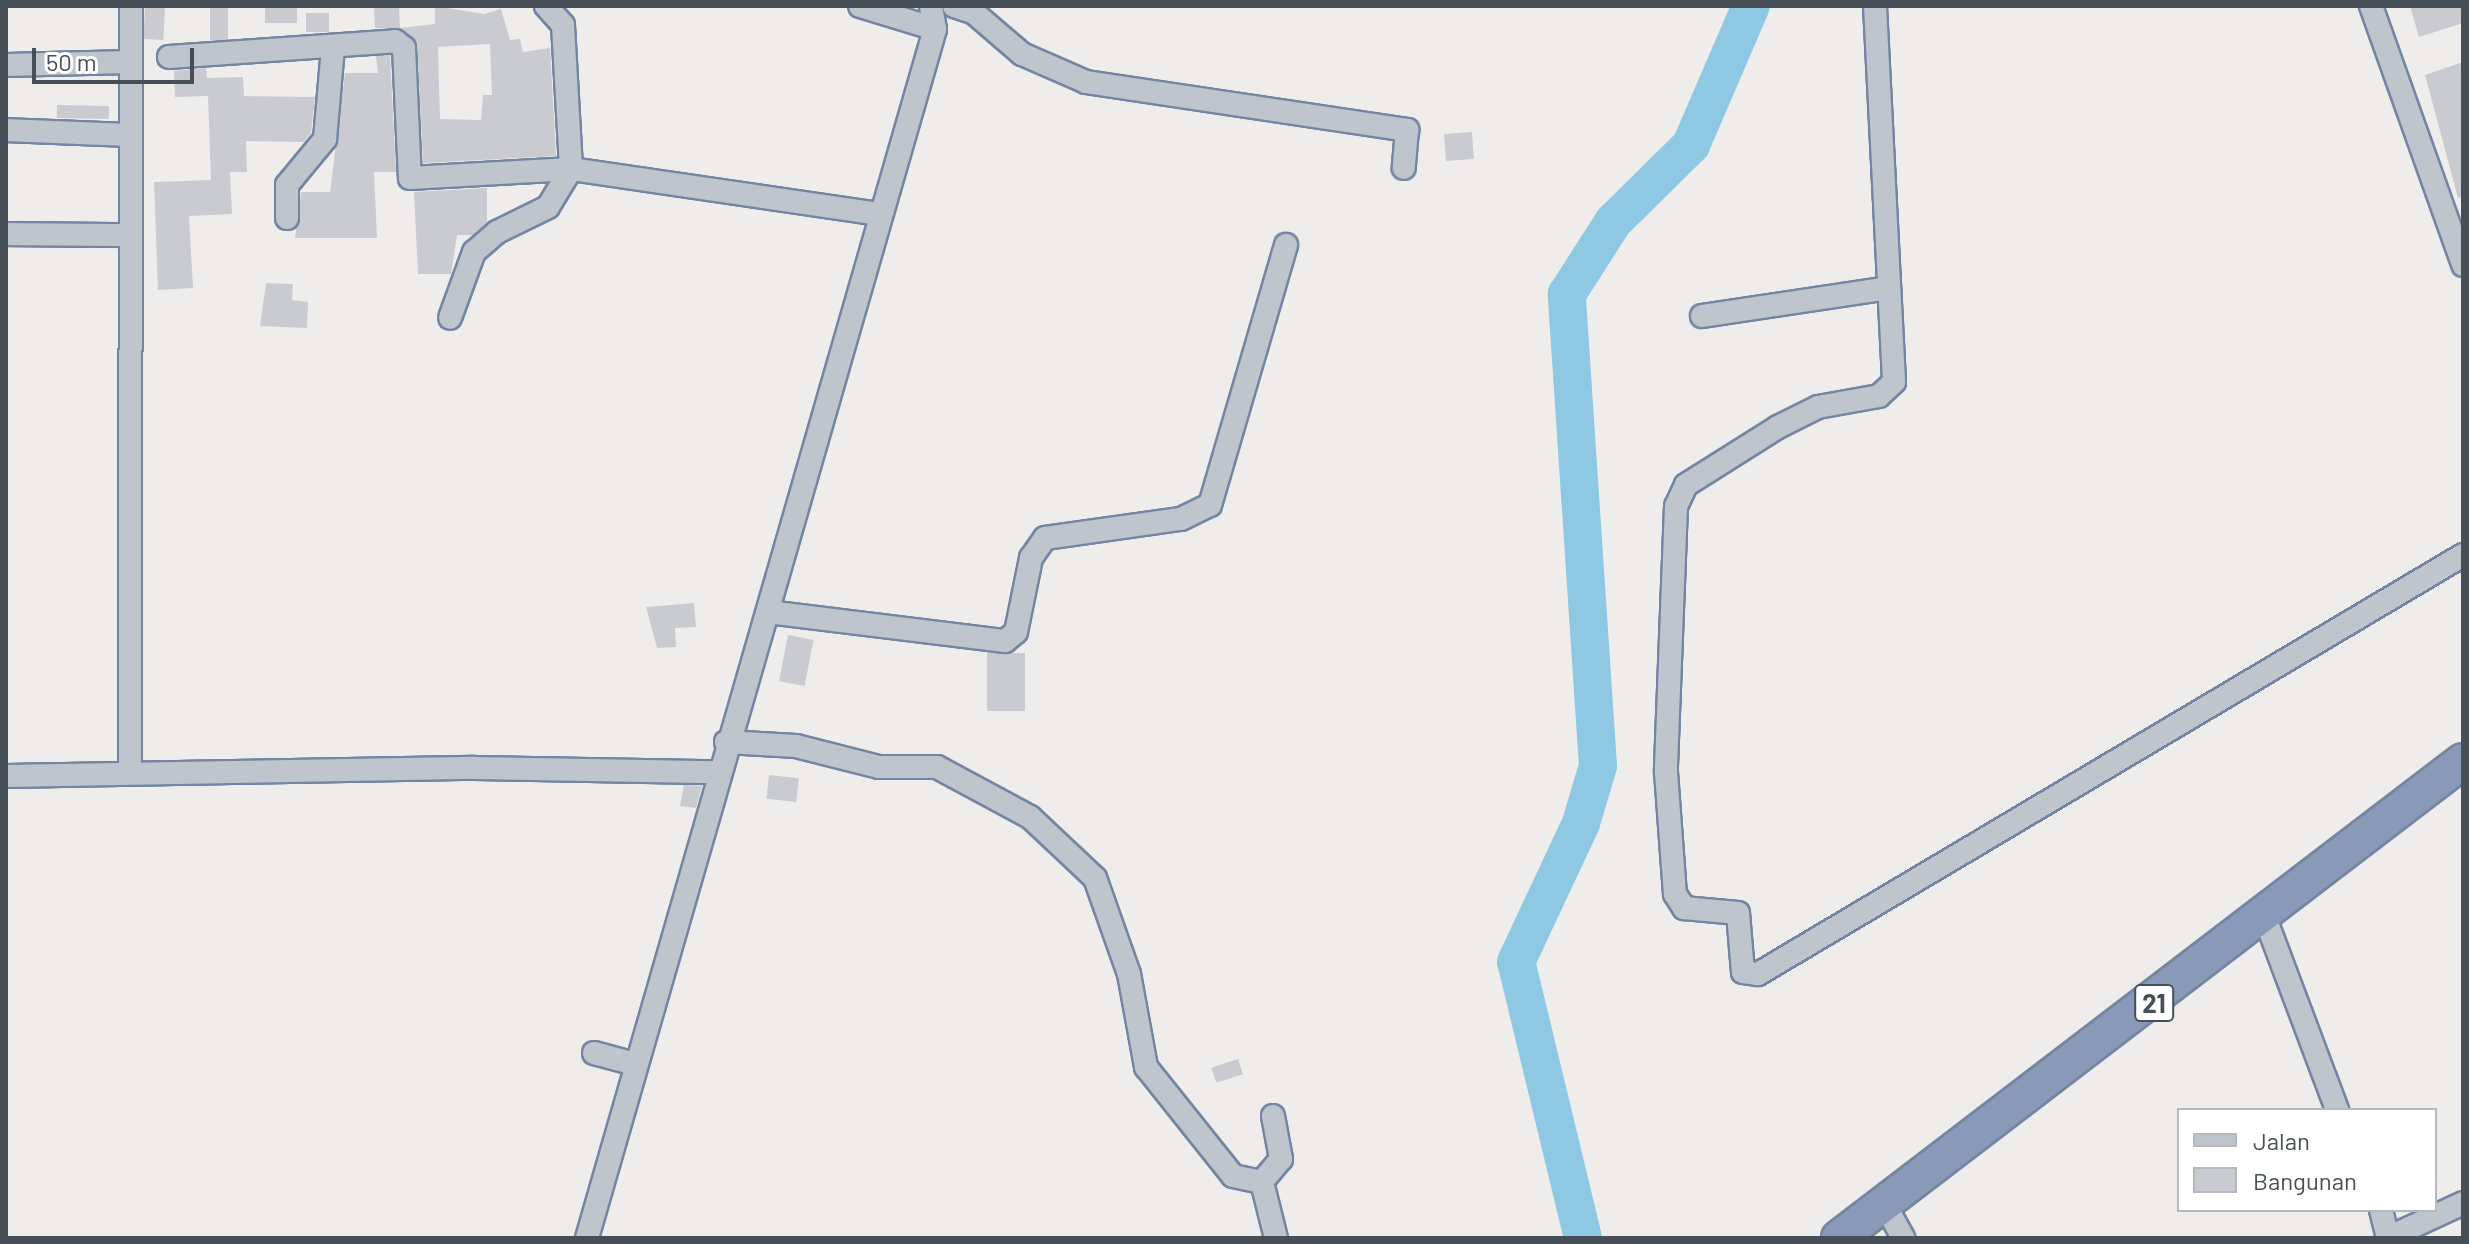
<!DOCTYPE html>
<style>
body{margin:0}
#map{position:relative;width:2469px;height:1244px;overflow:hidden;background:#efedec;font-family:Barlow,sans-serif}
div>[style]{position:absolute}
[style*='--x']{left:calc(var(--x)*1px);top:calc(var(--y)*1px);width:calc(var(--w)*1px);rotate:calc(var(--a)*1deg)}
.river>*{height:38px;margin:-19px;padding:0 19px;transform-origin:19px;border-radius:19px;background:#8fc8e3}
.building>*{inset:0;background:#cacbd1;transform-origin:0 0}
.roads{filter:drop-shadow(2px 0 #7385a3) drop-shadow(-2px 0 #7385a3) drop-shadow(0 2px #7385a3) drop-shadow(0 -2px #7385a3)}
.minor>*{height:22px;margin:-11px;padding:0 11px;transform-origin:11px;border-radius:11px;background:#bec5cd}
.highway>*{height:34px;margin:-17px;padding:0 17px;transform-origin:17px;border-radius:17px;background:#889ab7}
span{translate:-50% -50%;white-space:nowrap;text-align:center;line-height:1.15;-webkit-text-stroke:7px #fff;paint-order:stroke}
.shield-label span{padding:2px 6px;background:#fff;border:2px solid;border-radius:6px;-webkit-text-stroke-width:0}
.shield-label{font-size:26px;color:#464e58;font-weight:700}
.frame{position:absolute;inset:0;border:8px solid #464e58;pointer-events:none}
.legend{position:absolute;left:2177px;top:1108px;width:260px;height:104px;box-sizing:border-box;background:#fff;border:2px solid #b5b8bc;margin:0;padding:10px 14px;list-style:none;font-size:24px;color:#464e58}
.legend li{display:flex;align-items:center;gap:16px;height:40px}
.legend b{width:40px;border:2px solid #b5b8bc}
.scale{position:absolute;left:32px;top:48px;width:162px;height:36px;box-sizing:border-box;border:4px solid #464e58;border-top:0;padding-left:10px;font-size:24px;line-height:28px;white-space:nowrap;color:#464e58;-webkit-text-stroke:6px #fff;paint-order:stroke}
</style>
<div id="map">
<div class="river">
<div style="--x:1583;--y:1238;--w:284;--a:-103.6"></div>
<div style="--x:1516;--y:962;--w:153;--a:-64.9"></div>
<div style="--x:1581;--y:823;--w:59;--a:-73.4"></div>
<div style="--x:1598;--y:766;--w:473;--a:-93.8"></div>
<div style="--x:1567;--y:294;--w:85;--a:-57.4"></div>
<div style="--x:1613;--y:222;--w:110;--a:-44.6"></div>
<div style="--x:1691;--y:145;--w:151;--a:-66.7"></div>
</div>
<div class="building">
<div style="left:210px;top:6px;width:18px;height:34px"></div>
<div style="left:265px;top:6px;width:32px;height:17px"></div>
<div style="clip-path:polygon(evenodd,374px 6px,399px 6px,400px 28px,435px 24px,435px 6px,484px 14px,501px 9px,510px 40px,520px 39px,523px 52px,550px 48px,556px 156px,423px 163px,417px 42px,403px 29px,375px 28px,374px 6px,490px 44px,492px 95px,483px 95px,481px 120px,440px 119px,438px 47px,490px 44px)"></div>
<div style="clip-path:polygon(2410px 6px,2463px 6px,2463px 23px,2419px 37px)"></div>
<div style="left:145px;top:7px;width:20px;height:32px;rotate:3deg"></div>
<div style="left:329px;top:13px;width:19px;height:23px;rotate:90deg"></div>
<div style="clip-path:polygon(390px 55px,396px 172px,374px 172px,377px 238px,295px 238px,301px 192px,330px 192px,345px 73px,378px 73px,376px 56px)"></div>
<div style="clip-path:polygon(2463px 62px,2463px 197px,2458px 198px,2425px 75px)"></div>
<div style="clip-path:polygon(206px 68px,207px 78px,243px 77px,244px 96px,315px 97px,311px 133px,304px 142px,246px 141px,247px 172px,230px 172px,232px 214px,189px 216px,193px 288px,158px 290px,154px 182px,211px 180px,208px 96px,175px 97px,174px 71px)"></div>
<div style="left:57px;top:105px;width:52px;height:13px;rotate:1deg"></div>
<div style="left:1472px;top:132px;width:27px;height:28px;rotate:86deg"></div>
<div style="clip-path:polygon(487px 188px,487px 222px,473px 235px,457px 235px,451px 274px,418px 274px,414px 192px)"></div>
<div style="clip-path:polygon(266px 283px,293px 284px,292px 300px,308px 302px,307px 328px,260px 326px)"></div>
<div style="clip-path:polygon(694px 603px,696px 627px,675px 628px,676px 647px,657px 648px,646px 607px)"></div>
<div style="left:788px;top:635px;width:26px;height:47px;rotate:11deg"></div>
<div style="left:987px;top:653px;width:38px;height:58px"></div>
<div style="left:769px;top:775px;width:30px;height:24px;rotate:6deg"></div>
<div style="clip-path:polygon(684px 785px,702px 786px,696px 808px,680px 806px)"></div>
<div style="left:1238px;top:1059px;width:16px;height:28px;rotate:72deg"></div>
</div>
<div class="roads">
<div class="minor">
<div style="--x:546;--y:6;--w:25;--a:48"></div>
<div style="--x:563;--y:25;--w:144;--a:86.8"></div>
<div style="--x:571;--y:169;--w:310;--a:8.3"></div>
<div style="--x:860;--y:6;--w:78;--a:17"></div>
<div style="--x:954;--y:6;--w:20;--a:18"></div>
<div style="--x:973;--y:12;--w:65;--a:40.6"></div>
<div style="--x:1022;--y:54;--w:70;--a:23.6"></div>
<div style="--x:1086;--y:82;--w:325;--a:8.5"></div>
<div style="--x:1407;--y:130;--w:38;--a:95"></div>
<div style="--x:1875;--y:6;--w:376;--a:87.1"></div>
<div style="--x:1894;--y:382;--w:21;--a:137"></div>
<div style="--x:1879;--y:396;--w:62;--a:169.8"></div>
<div style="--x:1818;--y:407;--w:45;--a:153.4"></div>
<div style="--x:1778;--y:427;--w:109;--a:147.8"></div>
<div style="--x:1686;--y:485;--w:23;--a:115"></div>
<div style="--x:1676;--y:506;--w:266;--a:92.2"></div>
<div style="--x:1666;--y:772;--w:122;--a:85.8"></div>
<div style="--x:1675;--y:894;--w:17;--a:57"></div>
<div style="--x:1684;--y:908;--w:54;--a:5.3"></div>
<div style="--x:1738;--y:913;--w:59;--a:85.2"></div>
<div style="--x:1743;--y:972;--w:15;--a:8"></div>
<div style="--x:1758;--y:974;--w:820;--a:-30.72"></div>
<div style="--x:2371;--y:6;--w:275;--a:70.4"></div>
<div style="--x:169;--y:57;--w:227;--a:-4"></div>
<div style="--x:395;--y:41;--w:11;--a:38"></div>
<div style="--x:404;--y:48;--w:130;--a:87.4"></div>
<div style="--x:410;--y:178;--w:161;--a:-3.2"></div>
<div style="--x:571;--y:169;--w:44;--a:121.2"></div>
<div style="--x:548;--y:207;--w:57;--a:153.9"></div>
<div style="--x:497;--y:232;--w:30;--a:139"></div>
<div style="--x:474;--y:252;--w:70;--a:110"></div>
<div style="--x:6;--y:65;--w:124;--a:-1.4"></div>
<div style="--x:6;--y:130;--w:124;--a:2.3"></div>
<div style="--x:287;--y:218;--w:33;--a:-90"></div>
<div style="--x:287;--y:185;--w:60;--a:-50.4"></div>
<div style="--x:325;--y:139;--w:92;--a:-85"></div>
<div style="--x:6;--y:234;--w:125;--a:0.5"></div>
<div style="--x:1702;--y:316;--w:189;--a:-8.5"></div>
<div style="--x:768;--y:612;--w:239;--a:7"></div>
<div style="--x:1005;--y:641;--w:14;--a:-39"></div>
<div style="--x:1016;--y:632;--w:76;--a:-78.5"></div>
<div style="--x:1031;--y:558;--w:24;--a:-55"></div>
<div style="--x:1045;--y:538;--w:137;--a:-8"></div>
<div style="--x:1181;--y:519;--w:32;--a:-26"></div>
<div style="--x:1210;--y:505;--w:271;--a:-73.7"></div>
<div style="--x:726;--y:742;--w:70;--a:3.3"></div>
<div style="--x:796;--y:746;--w:86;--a:14.2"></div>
<div style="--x:879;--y:767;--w:58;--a:0"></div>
<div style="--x:937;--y:767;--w:106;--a:28.3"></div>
<div style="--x:1030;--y:817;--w:89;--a:43.2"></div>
<div style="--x:1095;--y:878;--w:102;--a:70.5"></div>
<div style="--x:1129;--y:974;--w:95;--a:79.6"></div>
<div style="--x:1146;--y:1067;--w:139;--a:51.4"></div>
<div style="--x:1233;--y:1176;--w:30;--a:12"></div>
<div style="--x:130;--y:773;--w:767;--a:-89.93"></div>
<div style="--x:6;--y:776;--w:469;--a:-1"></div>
<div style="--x:475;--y:768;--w:240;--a:1"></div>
<div style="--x:2265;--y:918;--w:205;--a:69.4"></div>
<div style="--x:594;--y:1053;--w:39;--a:15"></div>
<div style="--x:1273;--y:1116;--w:44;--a:79.5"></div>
<div style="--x:1281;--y:1159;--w:30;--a:130"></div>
<div style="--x:1262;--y:1182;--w:58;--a:76"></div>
<div style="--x:1885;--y:1205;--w:38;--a:61"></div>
<div style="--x:2381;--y:1210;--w:25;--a:76"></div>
<div style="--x:587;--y:1238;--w:1258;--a:-73.94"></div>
<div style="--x:935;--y:29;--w:23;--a:-100"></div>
<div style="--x:2388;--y:1238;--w:83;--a:-25"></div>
</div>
<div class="highway">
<div style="--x:1839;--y:1238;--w:785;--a:-37.4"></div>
</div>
</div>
<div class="shield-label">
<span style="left:2154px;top:1003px">21</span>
</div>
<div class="frame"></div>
<ul class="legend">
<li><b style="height:10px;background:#bec5cd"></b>Jalan</li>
<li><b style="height:22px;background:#cacbd1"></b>Bangunan</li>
</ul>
<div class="scale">50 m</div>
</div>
